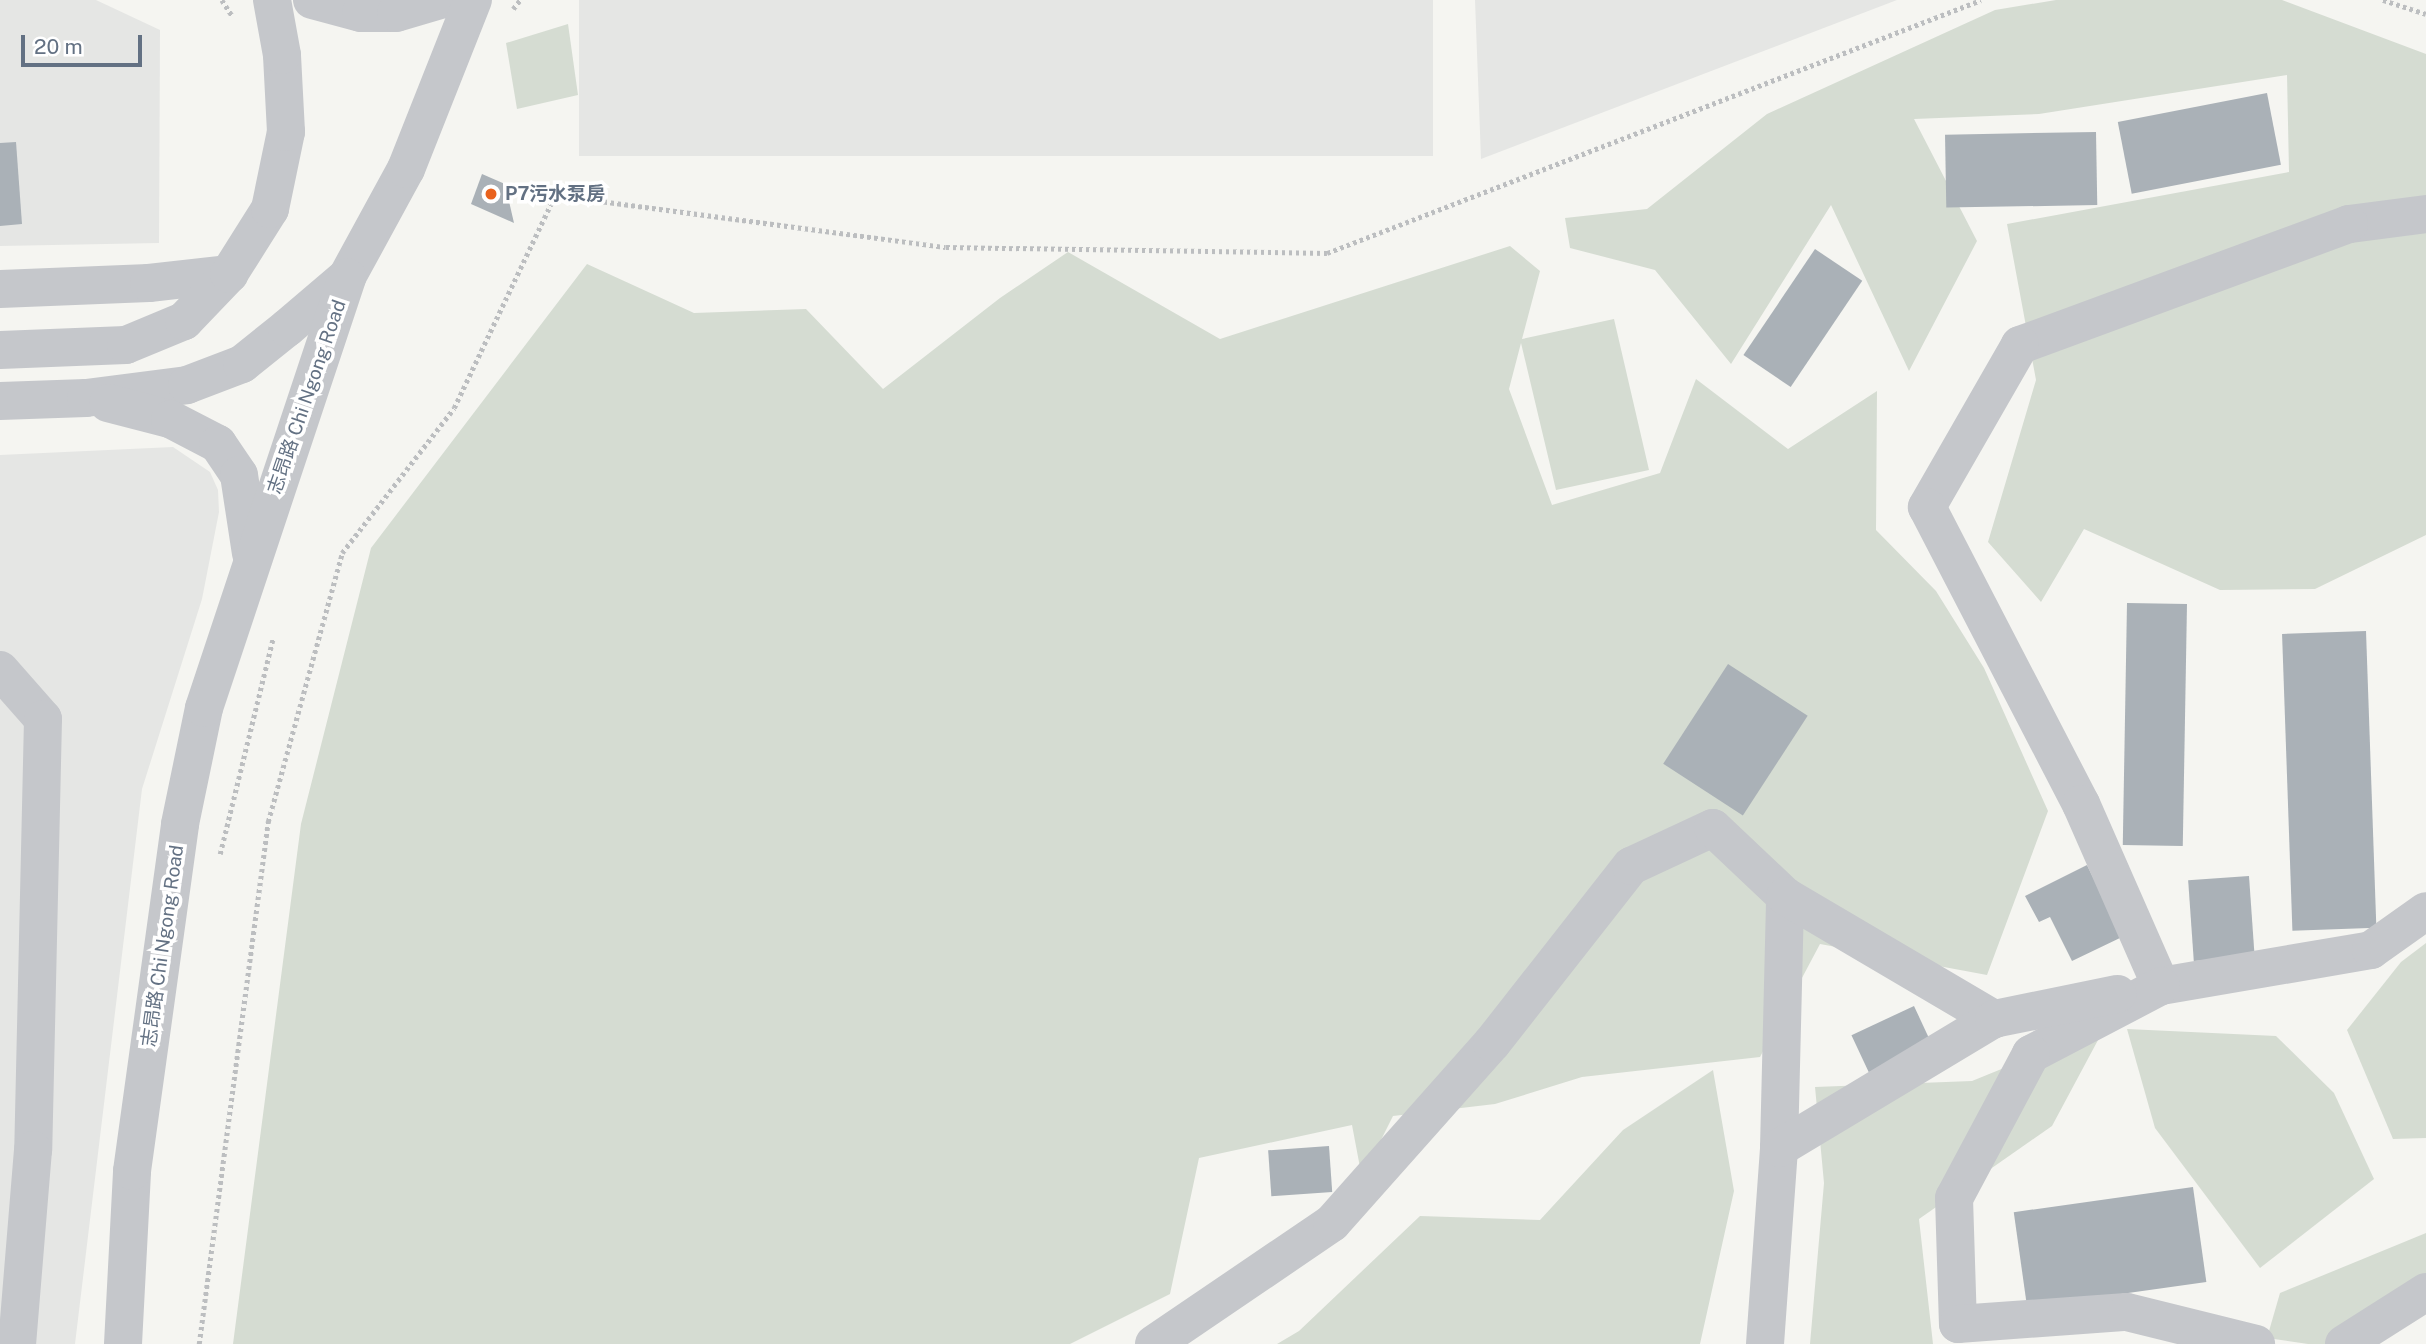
<!DOCTYPE html>
<meta charset="utf-8">
<style>
body{margin:0}
#map{position:relative;width:2426px;height:1344px;overflow:hidden;background:#f5f5f1;font-family:"Public Sans","Noto Sans TC",sans-serif}
div>[style]{position:absolute}
[style*='--x']{left:calc(var(--x)*1px);top:calc(var(--y)*1px);width:calc(var(--w)*1px);rotate:calc(var(--a)*1deg)}
.built>*{inset:0;background:#e5e6e4;transform-origin:0 0}
.green>*{inset:0;background:#d5dcd2}
.building>*{inset:0;background:#aab1b7;transform-origin:0 0}
.path>*{height:4.5px;margin-top:-2.25px;transform-origin:0;background:repeating-linear-gradient(90deg,#bcbec0 0 3.5px,transparent 0 7px)}
.minor>*{height:38px;margin:-19px;padding:0 19px;transform-origin:19px;border-radius:19px;background:#c5c7cb}
.dots>*{width:19px;height:19px;translate:-50% -50%;box-sizing:border-box;border:4px solid #fff;border-radius:50%}
span{translate:-50% -50%;white-space:nowrap;text-align:center;line-height:1.15;-webkit-text-stroke:7px #fff;paint-order:stroke}
.poi-label{font-size:19px;color:#637183;font-weight:700}
.left{translate:0 -50%;text-align:left}
.street-label{font-size:19px;color:#637183}
.scale{position:absolute;left:21px;top:35px;width:121px;height:32px;box-sizing:border-box;border:4px solid #637183;border-top:0;padding-left:9px;font-size:21px;line-height:24px;white-space:nowrap;color:#637183;-webkit-text-stroke:5px #fff;paint-order:stroke}
</style>
<div id="map">
<div class="built">
<div style="clip-path:polygon(0 0,96px 0,160px 30px,159px 243px,0 246px)"></div>
<div style="left:579px;top:0;width:854px;height:156px"></div>
<div style="clip-path:polygon(1475px 0,1897px 0,1481px 159px)"></div>
<div style="clip-path:polygon(173px 447px,210px 472px,218px 490px,219px 512px,202px 599px,142px 789px,75px 1344px,0 1344px,0 455px)"></div>
</div>
<div class="green">
<div style="clip-path:polygon(2056px 0,2282px 0,2426px 54px,2426px 535px,2315px 589px,2220px 590px,2084px 529px,2041px 602px,1988px 542px,2036px 380px,2007px 224px,2289px 172px,2287px 75px,2039px 114px,1914px 119px,1977px 241px,1909px 371px,1831px 205px,1731px 364px,1655px 270px,1570px 248px,1565px 218px,1647px 209px,1767px 114px,1995px 10px)"></div>
<div style="clip-path:polygon(568px 24px,578px 95px,517px 109px,506px 43px)"></div>
<div style="clip-path:polygon(1510px 246px,1540px 271px,1522px 339px,1614px 319px,1649px 470px,1556px 490px,1521px 343px,1509px 389px,1552px 505px,1660px 473px,1696px 379px,1788px 449px,1877px 391px,1876px 530px,1936px 591px,1984px 668px,2048px 811px,1987px 975px,1820px 944px,1760px 1057px,1582px 1077px,1495px 1104px,1393px 1116px,1362px 1178px,1352px 1125px,1199px 1158px,1170px 1294px,1070px 1344px,233px 1344px,301px 824px,371px 548px,587px 264px,694px 313px,806px 309px,883px 389px,1000px 298px,1068px 252px,1220px 339px)"></div>
<div style="clip-path:polygon(2426px 943px,2426px 1138px,2393px 1139px,2347px 1030px,2401px 962px)"></div>
<div style="clip-path:polygon(2105px 1027px,2052px 1126px,1919px 1219px,1933px 1344px,1810px 1344px,1824px 1183px,1815px 1087px,1972px 1081px)"></div>
<div style="clip-path:polygon(2127px 1029px,2276px 1036px,2334px 1093px,2374px 1179px,2260px 1268px,2155px 1128px)"></div>
<div style="clip-path:polygon(1713px 1070px,1734px 1191px,1700px 1344px,1277px 1344px,1299px 1331px,1420px 1216px,1540px 1220px,1623px 1130px)"></div>
<div style="clip-path:polygon(2426px 1233px,2426px 1295px,2370px 1344px,2308px 1344px,2267px 1338px,2280px 1293px)"></div>
</div>
<div class="building">
<div style="left:2267px;top:93px;width:73px;height:152px;rotate:79deg"></div>
<div style="left:2096px;top:132px;width:73px;height:151px;rotate:89deg"></div>
<div style="clip-path:polygon(16px 142px,22px 224px,0 226px,0 143px)"></div>
<div style="clip-path:polygon(482px 174px,505px 184px,514px 223px,471px 204px)"></div>
<div style="left:1815px;top:249px;width:57px;height:128px;rotate:34deg"></div>
<div style="left:2127px;top:603px;width:60px;height:242px;rotate:1deg"></div>
<div style="left:2366px;top:631px;width:297px;height:84px;rotate:88deg"></div>
<div style="left:1728px;top:664px;width:95px;height:119px;rotate:33deg"></div>
<div style="clip-path:polygon(2087px 865px,2122px 937px,2072px 961px,2050px 917px,2039px 922px,2025px 896px)"></div>
<div style="left:2249px;top:876px;width:81px;height:61px;rotate:86deg"></div>
<div style="left:1914px;top:1006px;width:41px;height:69px;rotate:65deg"></div>
<div style="left:1329px;top:1146px;width:46px;height:61px;rotate:86deg"></div>
<div style="left:2193px;top:1187px;width:96px;height:181px;rotate:82deg"></div>
</div>
<div class="path">
<div style="--x:222;--y:0;--w:20;--a:57"></div>
<div style="--x:2383;--y:0;--w:45;--a:18"></div>
<div style="--x:513;--y:9;--w:11;--a:-52"></div>
<div style="--x:220;--y:854;--w:222;--a:-76.2"></div>
<div style="--x:199;--y:1344;--w:527;--a:-82.47"></div>
<div style="--x:268;--y:822;--w:279;--a:-74.6"></div>
<div style="--x:342;--y:553;--w:183;--a:-52.3"></div>
<div style="--x:454;--y:408;--w:236;--a:-64.6"></div>
<div style="--x:555;--y:195;--w:394;--a:7.6"></div>
<div style="--x:946;--y:247;--w:381;--a:0.9"></div>
<div style="--x:1327;--y:253;--w:701;--a:-21.15"></div>
</div>
<div class="minor">
<div style="--x:312;--y:0;--w:51;--a:14.9"></div>
<div style="--x:361;--y:13;--w:35;--a:0"></div>
<div style="--x:396;--y:13;--w:46;--a:-16.5"></div>
<div style="--x:2426;--y:214;--w:78;--a:172.6"></div>
<div style="--x:2349;--y:224;--w:351;--a:159.8"></div>
<div style="--x:2020;--y:345;--w:187;--a:119.9"></div>
<div style="--x:1927;--y:507;--w:335;--a:62.6"></div>
<div style="--x:2081;--y:804;--w:199;--a:66.3"></div>
<div style="--x:2161;--y:986;--w:213;--a:-9.7"></div>
<div style="--x:2371;--y:950;--w:67;--a:-35.3"></div>
<div style="--x:0;--y:289;--w:149;--a:-2.3"></div>
<div style="--x:149;--y:283;--w:81;--a:-6.4"></div>
<div style="--x:0;--y:350;--w:126;--a:-2.3"></div>
<div style="--x:126;--y:345;--w:63;--a:-22.5"></div>
<div style="--x:184;--y:321;--w:65;--a:-46.2"></div>
<div style="--x:229;--y:274;--w:77;--a:-57.8"></div>
<div style="--x:270;--y:209;--w:79;--a:-78.3"></div>
<div style="--x:286;--y:132;--w:77;--a:-93"></div>
<div style="--x:282;--y:55;--w:56;--a:-100.3"></div>
<div style="--x:0;--y:401;--w:86;--a:-2"></div>
<div style="--x:86;--y:398;--w:102;--a:-7.3"></div>
<div style="--x:187;--y:385;--w:59;--a:-20.9"></div>
<div style="--x:242;--y:364;--w:58;--a:-38.7"></div>
<div style="--x:287;--y:328;--w:79;--a:-40.4"></div>
<div style="--x:347;--y:277;--w:123;--a:-61.4"></div>
<div style="--x:406;--y:169;--w:182;--a:-68.4"></div>
<div style="--x:108;--y:403;--w:64;--a:14.5"></div>
<div style="--x:170;--y:419;--w:54;--a:27.5"></div>
<div style="--x:218;--y:444;--w:37;--a:56"></div>
<div style="--x:239;--y:475;--w:79;--a:81.3"></div>
<div style="--x:0;--y:670;--w:65;--a:48.7"></div>
<div style="--x:43;--y:719;--w:431;--a:91.3"></div>
<div style="--x:33;--y:1150;--w:195;--a:94.7"></div>
<div style="--x:2161;--y:986;--w:147;--a:152.4"></div>
<div style="--x:2031;--y:1054;--w:163;--a:118.1"></div>
<div style="--x:1954;--y:1198;--w:126;--a:88.2"></div>
<div style="--x:1958;--y:1324;--w:169;--a:-4.1"></div>
<div style="--x:2127;--y:1312;--w:133;--a:13.9"></div>
<div style="--x:1779;--y:1148;--w:252;--a:-88.6"></div>
<div style="--x:123;--y:1344;--w:173;--a:-87"></div>
<div style="--x:132;--y:1171;--w:350;--a:-82.1"></div>
<div style="--x:180;--y:824;--w:118;--a:-78.3"></div>
<div style="--x:204;--y:708;--w:454;--a:-71.6"></div>
<div style="--x:1154;--y:1344;--w:215;--a:-34.2"></div>
<div style="--x:1332;--y:1223;--w:241;--a:-48.4"></div>
<div style="--x:1492;--y:1043;--w:225;--a:-51.9"></div>
<div style="--x:1631;--y:866;--w:90;--a:-24.9"></div>
<div style="--x:1713;--y:828;--w:99;--a:43.4"></div>
<div style="--x:1785;--y:896;--w:243;--a:30.5"></div>
<div style="--x:1765;--y:1344;--w:196;--a:-85.9"></div>
<div style="--x:1779;--y:1148;--w:251;--a:-31"></div>
<div style="--x:1994;--y:1019;--w:126;--a:-11.5"></div>
<div style="--x:2344;--y:1344;--w:97;--a:-32.4"></div>
</div>
<div class="dots">
<div style="left:491px;top:194px;background:#e9621d"></div>
</div>
<div class="poi-label">
<span class="left" style="left:505px;top:194px">P7污水泵房</span>
</div>
<div class="street-label">
<span style="left:307px;top:397px;rotate:-71deg">志昂路 Chi Ngong Road</span>
<span style="left:163px;top:946px;rotate:-82deg">志昂路 Chi Ngong Road</span>
</div>
<div class="scale">20 m</div>
</div>
